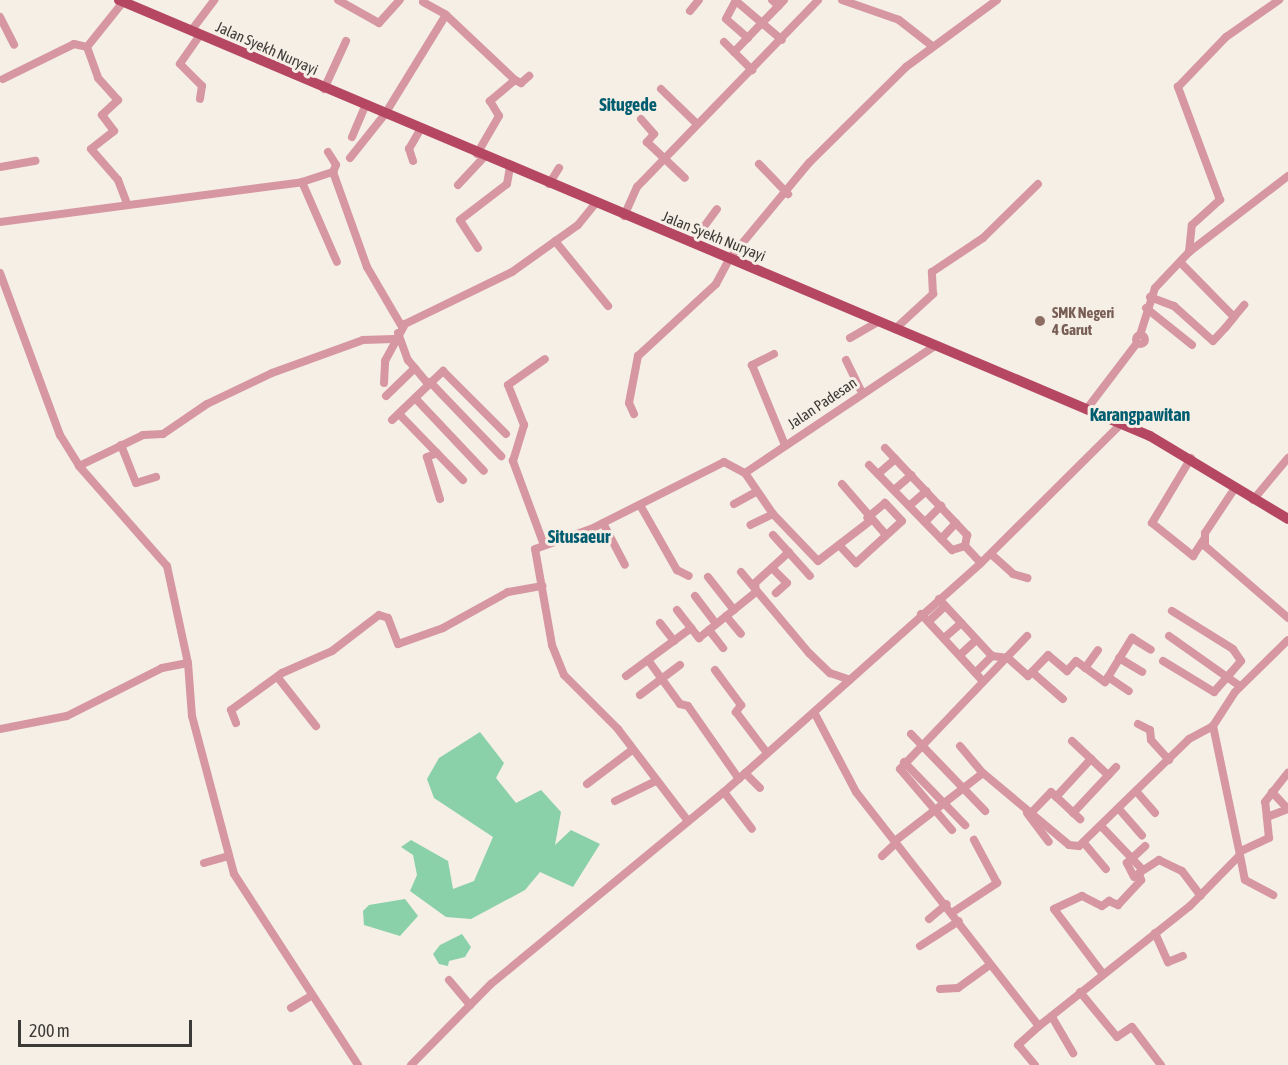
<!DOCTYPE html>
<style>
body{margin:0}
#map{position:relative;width:1288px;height:1065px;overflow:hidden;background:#f5efe6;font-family:"Asap Condensed",sans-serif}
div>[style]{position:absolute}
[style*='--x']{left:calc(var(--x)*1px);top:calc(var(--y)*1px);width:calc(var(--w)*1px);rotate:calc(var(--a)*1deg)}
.green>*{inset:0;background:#8ad0a8}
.minor>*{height:8px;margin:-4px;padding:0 4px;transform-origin:4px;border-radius:4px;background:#d697a2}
.minor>.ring{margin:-4px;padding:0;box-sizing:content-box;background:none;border:8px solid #d697a2;border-radius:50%}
.major>*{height:10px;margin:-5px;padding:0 5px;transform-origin:5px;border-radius:5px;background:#b54763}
.dots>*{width:16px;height:16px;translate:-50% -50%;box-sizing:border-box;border:3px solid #f5efe6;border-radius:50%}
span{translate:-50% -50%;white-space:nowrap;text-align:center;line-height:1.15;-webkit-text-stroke:6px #f5efe6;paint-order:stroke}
.street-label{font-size:15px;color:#3c3a36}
.education-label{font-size:15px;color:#785e54;font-weight:700}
.left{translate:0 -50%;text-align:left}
.quarter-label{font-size:18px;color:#005d70;font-weight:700}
.scale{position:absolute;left:18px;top:1020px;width:174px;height:27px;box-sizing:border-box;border:3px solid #3c3a36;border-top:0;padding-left:8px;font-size:18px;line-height:21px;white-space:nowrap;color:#3c3a36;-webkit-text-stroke:4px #f5efe6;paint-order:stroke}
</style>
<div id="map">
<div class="green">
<div style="clip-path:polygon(480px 732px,504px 763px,496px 778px,516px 803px,541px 790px,561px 812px,555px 845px,571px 830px,600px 844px,573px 887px,540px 872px,525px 890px,471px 919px,446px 917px,410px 891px,417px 875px,413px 855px,401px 847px,411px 840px,448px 861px,453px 889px,474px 881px,493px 837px,434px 798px,427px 779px,439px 758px)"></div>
<div style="clip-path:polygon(405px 899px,418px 916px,400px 936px,364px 925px,363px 911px,369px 905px)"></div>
<div style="clip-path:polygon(462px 934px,471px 947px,465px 957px,449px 961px,448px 966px,439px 964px,433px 954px,440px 945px)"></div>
</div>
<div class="minor">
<div style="--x:338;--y:0;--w:47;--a:29.3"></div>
<div style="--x:379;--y:23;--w:31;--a:-48"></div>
<div style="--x:736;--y:0;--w:21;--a:118"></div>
<div style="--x:726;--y:19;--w:29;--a:41"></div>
<div style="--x:772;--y:0;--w:9;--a:41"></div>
<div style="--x:842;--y:0;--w:60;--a:19.3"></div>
<div style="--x:899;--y:20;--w:42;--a:38.2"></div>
<div style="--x:736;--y:1;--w:60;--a:40.3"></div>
<div style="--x:423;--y:2;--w:26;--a:29"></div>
<div style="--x:690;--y:11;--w:14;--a:-51"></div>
<div style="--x:0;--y:17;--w:31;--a:63"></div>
<div style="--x:191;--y:31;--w:39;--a:-53"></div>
<div style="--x:200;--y:35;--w:35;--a:125"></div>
<div style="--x:180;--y:64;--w:31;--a:45"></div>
<div style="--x:202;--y:86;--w:13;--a:99"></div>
<div style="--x:724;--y:42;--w:40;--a:45"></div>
<div style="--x:87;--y:47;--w:33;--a:70"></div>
<div style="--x:98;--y:78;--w:30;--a:48"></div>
<div style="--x:118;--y:100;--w:22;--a:137"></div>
<div style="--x:102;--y:115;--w:20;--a:53"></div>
<div style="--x:114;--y:131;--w:29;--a:142"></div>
<div style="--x:91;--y:149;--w:41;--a:48.9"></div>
<div style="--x:118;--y:180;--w:25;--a:69"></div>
<div style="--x:734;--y:52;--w:72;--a:-46.1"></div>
<div style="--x:3;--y:79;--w:79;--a:-26.2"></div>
<div style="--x:74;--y:44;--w:13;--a:13"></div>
<div style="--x:87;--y:47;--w:58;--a:-51.3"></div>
<div style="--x:515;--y:80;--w:7;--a:27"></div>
<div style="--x:521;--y:83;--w:11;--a:-41"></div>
<div style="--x:324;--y:89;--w:53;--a:-65.4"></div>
<div style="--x:661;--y:89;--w:50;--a:44.2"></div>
<div style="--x:641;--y:119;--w:20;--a:49"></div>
<div style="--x:654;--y:134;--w:11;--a:131"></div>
<div style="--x:647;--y:142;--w:52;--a:43.5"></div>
<div style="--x:352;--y:137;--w:34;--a:-67"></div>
<div style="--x:328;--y:152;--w:15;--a:58"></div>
<div style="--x:336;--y:165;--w:8;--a:113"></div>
<div style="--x:350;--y:158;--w:56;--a:-51.5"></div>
<div style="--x:385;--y:114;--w:116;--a:-58.4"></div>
<div style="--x:446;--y:15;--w:95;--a:43.3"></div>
<div style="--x:515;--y:80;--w:33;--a:140"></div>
<div style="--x:490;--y:101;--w:17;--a:59"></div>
<div style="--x:499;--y:116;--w:44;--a:120.1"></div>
<div style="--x:413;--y:161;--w:13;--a:-108"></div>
<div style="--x:409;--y:149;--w:22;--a:-60"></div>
<div style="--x:759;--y:164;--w:42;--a:46"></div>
<div style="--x:0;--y:167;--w:36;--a:-10"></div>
<div style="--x:302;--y:182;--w:87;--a:66.4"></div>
<div style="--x:549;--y:184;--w:19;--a:-58"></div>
<div style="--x:458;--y:185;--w:38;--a:-47"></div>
<div style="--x:624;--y:216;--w:32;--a:-66"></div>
<div style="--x:637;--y:187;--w:260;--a:-45.9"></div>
<div style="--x:0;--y:222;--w:305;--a:-7.5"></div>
<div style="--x:302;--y:182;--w:33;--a:-18"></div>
<div style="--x:333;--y:172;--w:101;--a:70.3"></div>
<div style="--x:367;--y:267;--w:69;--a:59.7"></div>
<div style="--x:555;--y:241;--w:84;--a:50.8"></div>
<div style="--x:692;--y:243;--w:42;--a:-53.7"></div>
<div style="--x:478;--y:248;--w:33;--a:-123"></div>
<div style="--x:460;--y:220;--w:59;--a:-37.5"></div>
<div style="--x:507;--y:184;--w:17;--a:-80"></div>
<div style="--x:1189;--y:252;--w:125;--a:-37.5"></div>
<div style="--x:0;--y:273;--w:173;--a:69.7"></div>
<div style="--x:60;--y:435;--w:36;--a:58"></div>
<div style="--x:79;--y:466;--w:133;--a:48.7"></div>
<div style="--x:167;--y:566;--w:99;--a:77.8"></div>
<div style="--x:188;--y:663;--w:53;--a:85.7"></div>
<div style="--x:192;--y:716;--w:163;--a:75.1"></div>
<div style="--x:234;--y:874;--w:228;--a:57"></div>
<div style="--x:1150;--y:297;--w:26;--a:21"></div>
<div style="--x:1174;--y:306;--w:52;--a:41.9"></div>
<div style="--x:1213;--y:341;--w:19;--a:-47"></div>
<div style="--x:1226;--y:327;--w:13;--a:-51"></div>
<div style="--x:1234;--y:317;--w:77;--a:-134.5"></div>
<div style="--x:1146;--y:308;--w:59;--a:38.8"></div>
<div style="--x:1234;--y:317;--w:16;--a:-50"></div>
<div style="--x:895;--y:329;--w:52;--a:-42.6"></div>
<div style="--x:933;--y:294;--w:22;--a:-93"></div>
<div style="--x:932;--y:272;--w:61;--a:-33.7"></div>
<div style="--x:983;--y:238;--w:77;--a:-44.5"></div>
<div style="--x:398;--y:333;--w:29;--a:70"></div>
<div style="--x:408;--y:360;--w:31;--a:50"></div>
<div class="ring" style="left:1135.5px;top:334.5px;width:1px;height:1px"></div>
<div style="--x:1140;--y:335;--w:49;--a:-72.3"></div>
<div style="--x:1155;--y:288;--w:50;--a:-46.6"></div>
<div style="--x:1189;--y:252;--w:27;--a:-84"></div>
<div style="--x:1192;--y:225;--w:38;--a:-42"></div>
<div style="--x:1220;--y:200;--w:121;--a:-110.4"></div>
<div style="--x:1178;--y:87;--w:69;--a:-46.2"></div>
<div style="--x:1226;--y:37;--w:65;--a:-34.9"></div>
<div style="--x:850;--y:338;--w:32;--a:-30"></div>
<div style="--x:774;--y:354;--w:25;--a:153"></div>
<div style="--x:752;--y:365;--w:87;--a:67.6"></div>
<div style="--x:846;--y:360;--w:37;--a:64"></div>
<div style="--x:430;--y:382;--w:103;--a:46.2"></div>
<div style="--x:384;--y:383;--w:22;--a:-87"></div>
<div style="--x:385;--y:361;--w:42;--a:-61.6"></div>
<div style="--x:405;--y:324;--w:119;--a:-25.9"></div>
<div style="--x:512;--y:272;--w:81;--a:-35.5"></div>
<div style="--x:578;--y:225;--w:26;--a:-51"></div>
<div style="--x:386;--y:396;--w:40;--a:-44"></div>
<div style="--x:415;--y:398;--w:100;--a:46.6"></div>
<div style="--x:1086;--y:410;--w:84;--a:-52.7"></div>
<div style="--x:399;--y:414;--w:92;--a:45.9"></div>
<div style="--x:634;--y:414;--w:12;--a:-114"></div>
<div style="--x:629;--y:403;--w:48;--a:-79.2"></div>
<div style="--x:638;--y:356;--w:106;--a:-42.7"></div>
<div style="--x:716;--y:284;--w:30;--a:-62"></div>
<div style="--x:730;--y:258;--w:124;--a:-50.3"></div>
<div style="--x:809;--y:163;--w:136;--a:-44.7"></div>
<div style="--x:906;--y:67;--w:113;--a:-36.4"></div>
<div style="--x:392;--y:420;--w:71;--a:-43.9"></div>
<div style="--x:443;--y:371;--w:89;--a:45"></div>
<div style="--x:121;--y:445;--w:41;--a:68.5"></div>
<div style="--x:136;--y:483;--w:21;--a:-17"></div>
<div style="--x:885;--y:448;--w:120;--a:46.7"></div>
<div style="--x:967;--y:535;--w:11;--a:100"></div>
<div style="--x:965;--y:546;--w:23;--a:47"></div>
<div style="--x:437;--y:453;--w:11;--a:158"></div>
<div style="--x:427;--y:457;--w:44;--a:72.8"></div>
<div style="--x:1191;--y:458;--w:76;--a:121"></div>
<div style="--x:1152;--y:523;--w:53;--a:38.8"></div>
<div style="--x:1193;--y:556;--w:20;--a:-57"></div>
<div style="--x:869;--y:465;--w:119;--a:45.7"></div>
<div style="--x:952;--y:550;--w:14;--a:-17"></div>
<div style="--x:79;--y:466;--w:71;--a:-25.8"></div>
<div style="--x:143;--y:435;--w:20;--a:-3"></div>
<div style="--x:163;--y:434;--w:53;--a:-34.3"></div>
<div style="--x:207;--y:404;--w:72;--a:-25.5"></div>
<div style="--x:272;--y:373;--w:97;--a:-19.9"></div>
<div style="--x:363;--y:340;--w:31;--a:-2"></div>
<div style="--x:745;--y:473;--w:50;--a:55.7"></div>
<div style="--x:773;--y:514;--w:25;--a:154"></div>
<div style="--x:878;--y:474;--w:23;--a:-41"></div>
<div style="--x:842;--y:484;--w:67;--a:49.2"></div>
<div style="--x:1235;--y:488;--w:54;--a:123.7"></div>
<div style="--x:1205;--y:533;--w:13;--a:90"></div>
<div style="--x:1205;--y:546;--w:110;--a:40.9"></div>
<div style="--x:894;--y:490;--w:23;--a:-41"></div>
<div style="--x:1253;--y:500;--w:55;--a:-50.2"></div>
<div style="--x:734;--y:504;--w:26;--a:-29"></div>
<div style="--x:640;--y:505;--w:75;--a:60.4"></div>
<div style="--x:677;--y:570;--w:13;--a:27"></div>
<div style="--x:909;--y:506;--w:23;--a:-41"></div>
<div style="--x:773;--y:514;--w:65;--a:46.2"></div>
<div style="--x:818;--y:561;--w:66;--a:-37.6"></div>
<div style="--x:925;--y:522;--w:23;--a:-45"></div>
<div style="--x:603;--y:523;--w:47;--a:62.4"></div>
<div style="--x:773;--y:535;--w:55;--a:47.9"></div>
<div style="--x:941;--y:539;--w:22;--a:-47"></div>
<div style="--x:544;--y:545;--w:90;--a:-110.3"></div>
<div style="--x:513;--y:461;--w:38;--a:-73"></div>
<div style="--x:524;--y:425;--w:43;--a:-111.8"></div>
<div style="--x:508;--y:385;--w:45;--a:-35.1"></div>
<div style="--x:839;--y:545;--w:25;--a:47"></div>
<div style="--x:856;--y:563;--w:62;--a:-42.4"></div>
<div style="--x:902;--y:521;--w:25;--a:-133"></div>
<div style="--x:885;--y:503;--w:23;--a:140"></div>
<div style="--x:991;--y:554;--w:30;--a:42"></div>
<div style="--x:1013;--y:574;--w:15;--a:16"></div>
<div style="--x:772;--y:568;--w:21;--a:45"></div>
<div style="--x:787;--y:583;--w:15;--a:138"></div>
<div style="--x:741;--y:572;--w:106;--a:50"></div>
<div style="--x:809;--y:653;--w:29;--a:44"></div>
<div style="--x:830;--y:673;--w:21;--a:19"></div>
<div style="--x:708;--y:577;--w:42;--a:51.8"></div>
<div style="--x:695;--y:596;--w:35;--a:53"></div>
<div style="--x:939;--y:599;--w:78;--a:47.1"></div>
<div style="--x:992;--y:656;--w:16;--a:7"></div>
<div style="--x:1008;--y:658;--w:27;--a:42"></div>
<div style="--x:1028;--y:676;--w:29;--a:-46"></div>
<div style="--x:1048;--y:655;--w:25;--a:40"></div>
<div style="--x:1067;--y:671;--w:13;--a:-48"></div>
<div style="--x:1076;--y:661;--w:36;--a:36"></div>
<div style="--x:1105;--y:682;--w:52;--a:-58.5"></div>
<div style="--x:1132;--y:638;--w:22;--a:32"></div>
<div style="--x:677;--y:610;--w:36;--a:52"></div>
<div style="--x:699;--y:638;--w:73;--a:-38.9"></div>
<div style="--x:756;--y:592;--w:9;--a:-96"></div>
<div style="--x:755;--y:583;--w:46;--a:-42.4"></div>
<div style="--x:921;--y:614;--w:88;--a:47.3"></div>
<div style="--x:726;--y:616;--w:23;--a:50"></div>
<div style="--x:929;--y:621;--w:22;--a:-43"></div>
<div style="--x:660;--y:623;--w:23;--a:52"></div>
<div style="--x:709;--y:630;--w:23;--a:52"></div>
<div style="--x:1169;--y:636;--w:87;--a:35.2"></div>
<div style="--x:944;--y:638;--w:23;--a:-41"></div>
<div style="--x:960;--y:655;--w:22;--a:-43"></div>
<div style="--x:1119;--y:658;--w:27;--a:31"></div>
<div style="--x:648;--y:660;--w:54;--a:54"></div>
<div style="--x:680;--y:704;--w:8;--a:14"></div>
<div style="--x:688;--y:706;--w:89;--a:55.1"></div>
<div style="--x:1163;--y:661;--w:60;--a:31.3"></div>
<div style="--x:1214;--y:692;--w:41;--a:-48.9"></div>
<div style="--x:1241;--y:661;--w:14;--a:-124"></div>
<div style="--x:1233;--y:649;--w:72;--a:-148.1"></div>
<div style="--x:1085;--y:668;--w:22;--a:-54"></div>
<div style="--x:715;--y:670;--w:44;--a:53.4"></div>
<div style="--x:741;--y:705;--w:9;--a:126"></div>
<div style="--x:736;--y:712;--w:51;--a:52.9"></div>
<div style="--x:976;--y:672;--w:23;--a:-45"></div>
<div style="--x:1032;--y:672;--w:41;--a:41.1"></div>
<div style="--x:626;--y:676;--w:81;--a:-36.4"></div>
<div style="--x:1108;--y:677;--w:25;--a:34"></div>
<div style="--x:279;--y:679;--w:60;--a:51.8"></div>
<div style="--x:640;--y:695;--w:50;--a:-36.9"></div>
<div style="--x:814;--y:712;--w:90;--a:62.3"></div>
<div style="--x:856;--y:792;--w:297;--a:52"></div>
<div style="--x:1039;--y:1026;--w:193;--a:-38.5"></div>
<div style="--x:1190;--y:906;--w:71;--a:-45.6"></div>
<div style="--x:1240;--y:855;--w:132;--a:-101.8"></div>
<div style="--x:1213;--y:726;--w:40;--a:-57.1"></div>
<div style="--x:1235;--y:692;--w:74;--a:-44.5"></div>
<div style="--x:236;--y:723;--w:14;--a:-111"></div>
<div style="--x:231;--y:710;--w:63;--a:-36"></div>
<div style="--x:282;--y:673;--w:55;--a:-23.7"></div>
<div style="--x:332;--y:651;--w:59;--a:-37.5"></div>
<div style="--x:379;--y:615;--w:9;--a:18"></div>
<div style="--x:388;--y:618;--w:28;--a:69"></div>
<div style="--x:398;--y:644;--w:48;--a:-19.6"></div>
<div style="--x:443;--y:628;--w:74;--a:-29"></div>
<div style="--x:508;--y:592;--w:35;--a:-10"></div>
<div style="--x:1138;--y:724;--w:13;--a:27"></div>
<div style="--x:1150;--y:730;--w:10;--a:84"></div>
<div style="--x:1151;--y:740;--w:27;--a:48"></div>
<div style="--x:0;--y:729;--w:68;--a:-11"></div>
<div style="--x:67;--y:716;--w:106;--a:-26.8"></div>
<div style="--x:162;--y:668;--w:26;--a:-11"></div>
<div style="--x:911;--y:734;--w:107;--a:46.1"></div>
<div style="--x:1072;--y:741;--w:50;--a:43.4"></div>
<div style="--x:960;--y:746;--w:35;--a:50"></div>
<div style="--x:904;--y:762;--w:88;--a:45.9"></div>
<div style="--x:745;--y:773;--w:21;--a:45"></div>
<div style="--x:587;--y:784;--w:56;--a:-37.1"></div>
<div style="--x:1136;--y:791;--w:29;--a:49"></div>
<div style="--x:724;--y:792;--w:46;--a:52.9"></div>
<div style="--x:1272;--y:792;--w:23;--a:47"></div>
<div style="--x:1056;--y:797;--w:52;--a:-47.4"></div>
<div style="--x:615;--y:801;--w:43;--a:-26"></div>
<div style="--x:1119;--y:809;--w:35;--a:49"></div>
<div style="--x:1027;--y:813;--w:36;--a:53"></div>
<div style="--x:1031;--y:813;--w:29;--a:-46"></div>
<div style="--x:1051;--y:792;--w:40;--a:43"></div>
<div style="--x:1073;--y:813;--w:63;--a:-46.9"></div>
<div style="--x:1267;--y:817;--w:22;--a:-21"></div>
<div style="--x:688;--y:821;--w:116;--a:-127.3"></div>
<div style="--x:618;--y:729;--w:76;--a:-135"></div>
<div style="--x:564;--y:675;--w:32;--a:-112"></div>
<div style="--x:552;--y:645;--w:97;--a:-100"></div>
<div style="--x:535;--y:549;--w:59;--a:-19.7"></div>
<div style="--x:591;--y:529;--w:149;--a:-26.7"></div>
<div style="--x:724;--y:462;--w:24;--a:28"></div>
<div style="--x:745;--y:473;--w:229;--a:-33.8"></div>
<div style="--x:1102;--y:827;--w:59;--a:46.4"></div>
<div style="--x:952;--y:830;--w:80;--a:-130.4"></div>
<div style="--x:900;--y:769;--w:184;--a:-46.3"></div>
<div style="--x:895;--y:841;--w:111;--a:-37.7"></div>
<div style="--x:983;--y:773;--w:112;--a:39.9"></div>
<div style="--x:1069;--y:845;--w:10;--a:6"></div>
<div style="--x:1079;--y:846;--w:153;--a:-44.2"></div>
<div style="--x:1189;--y:739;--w:27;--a:-28"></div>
<div style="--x:1084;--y:843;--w:34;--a:50"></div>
<div style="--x:1241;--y:851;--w:31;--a:-25"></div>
<div style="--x:1269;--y:838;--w:36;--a:-96"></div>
<div style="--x:1265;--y:802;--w:37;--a:-52"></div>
<div style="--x:1240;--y:855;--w:25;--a:79"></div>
<div style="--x:1245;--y:880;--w:32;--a:28"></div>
<div style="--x:882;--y:856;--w:19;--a:-43"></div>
<div style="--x:204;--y:863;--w:26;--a:-16"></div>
<div style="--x:1134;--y:877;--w:16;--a:-117"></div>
<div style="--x:1127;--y:863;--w:25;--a:-43"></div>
<div style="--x:953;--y:912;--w:53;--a:-33.4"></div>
<div style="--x:997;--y:883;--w:49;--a:-118.1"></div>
<div style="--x:929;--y:919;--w:23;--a:-40"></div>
<div style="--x:1155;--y:933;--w:32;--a:66"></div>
<div style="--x:1168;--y:962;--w:16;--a:-22"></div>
<div style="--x:920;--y:946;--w:46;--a:-32.7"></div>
<div style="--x:1103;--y:974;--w:81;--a:-127"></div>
<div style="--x:1054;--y:909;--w:31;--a:-25"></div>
<div style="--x:1082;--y:896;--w:22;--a:27"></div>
<div style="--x:1102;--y:906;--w:9;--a:-36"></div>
<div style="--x:1109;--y:901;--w:10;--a:24"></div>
<div style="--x:1118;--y:905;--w:34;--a:-47"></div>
<div style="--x:1141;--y:880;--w:7;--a:-106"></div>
<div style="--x:1139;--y:873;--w:24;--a:-33"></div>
<div style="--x:1159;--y:860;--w:25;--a:26"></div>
<div style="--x:1182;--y:871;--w:31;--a:53"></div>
<div style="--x:449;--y:980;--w:33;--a:50"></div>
<div style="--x:940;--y:989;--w:18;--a:-3"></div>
<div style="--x:958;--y:988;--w:37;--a:-36"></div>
<div style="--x:1080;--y:992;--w:58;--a:50.6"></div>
<div style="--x:1117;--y:1037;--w:18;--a:-34"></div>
<div style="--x:1132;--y:1027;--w:48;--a:52.7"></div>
<div style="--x:291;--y:1008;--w:23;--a:-31"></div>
<div style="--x:1052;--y:1017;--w:42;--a:59.7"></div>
<div style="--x:411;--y:1065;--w:114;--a:-45.4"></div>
<div style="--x:491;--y:984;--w:302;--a:-39.5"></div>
<div style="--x:724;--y:792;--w:344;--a:-41.7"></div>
<div style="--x:981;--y:563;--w:197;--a:-44.8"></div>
<div style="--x:1035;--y:1065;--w:26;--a:-130"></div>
<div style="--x:1018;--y:1045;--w:28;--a:-42"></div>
</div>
<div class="major">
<div style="--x:119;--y:0;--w:1119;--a:22.92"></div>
<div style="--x:1150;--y:436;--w:161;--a:31"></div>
</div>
<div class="dots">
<div style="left:1040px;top:321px;background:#8d6e63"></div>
</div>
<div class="street-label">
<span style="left:267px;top:48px;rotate:24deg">Jalan Syekh Nuryayi</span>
<span style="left:714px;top:236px;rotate:22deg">Jalan Syekh Nuryayi</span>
<span style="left:822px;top:403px;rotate:-34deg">Jalan Padesan</span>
</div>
<div class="education-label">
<span class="left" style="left:1052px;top:321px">SMK Negeri<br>4 Garut</span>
</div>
<div class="quarter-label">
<span style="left:628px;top:105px">Situgede</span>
<span style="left:1140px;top:415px">Karangpawitan</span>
<span style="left:579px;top:537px">Situsaeur</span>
</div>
<div class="scale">200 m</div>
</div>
